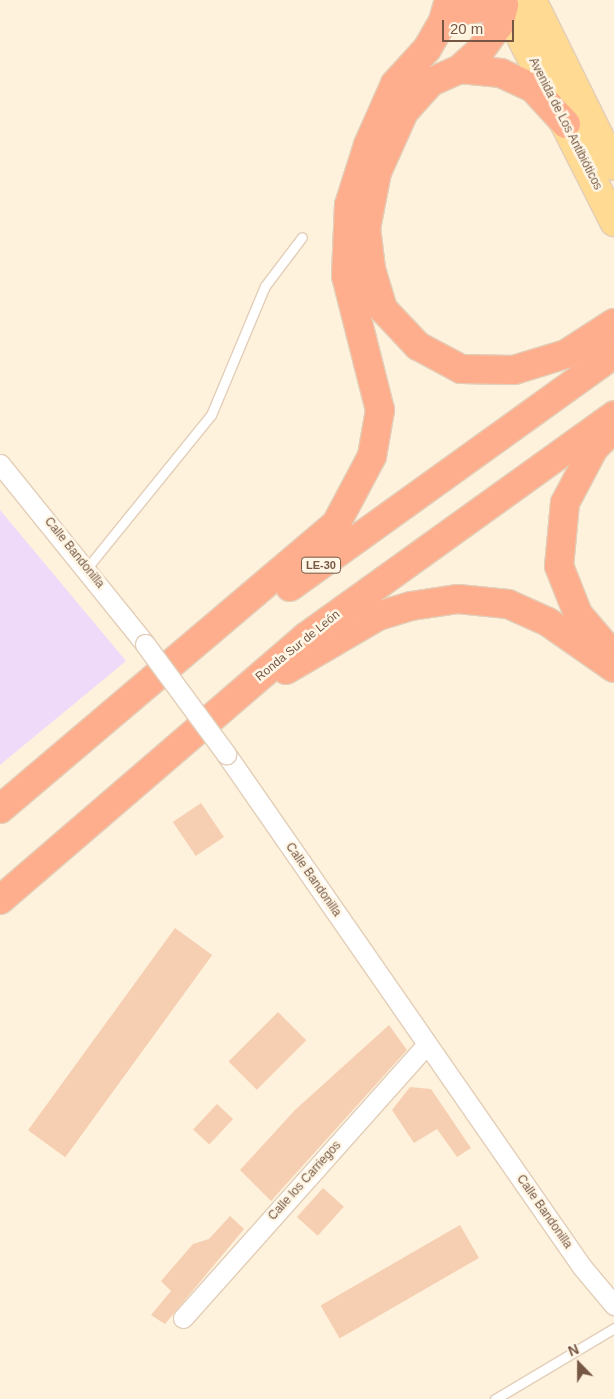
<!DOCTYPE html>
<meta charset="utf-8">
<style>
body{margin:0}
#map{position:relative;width:614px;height:1399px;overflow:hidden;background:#fef2dd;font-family:Helvetica,sans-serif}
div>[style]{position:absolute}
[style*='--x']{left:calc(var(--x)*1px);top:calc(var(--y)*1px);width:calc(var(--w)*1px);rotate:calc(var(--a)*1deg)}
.education>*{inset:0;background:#efdafa}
.building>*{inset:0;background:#f6cfb2;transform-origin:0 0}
.roads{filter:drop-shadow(1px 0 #e3ceb8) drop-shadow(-1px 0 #e3ceb8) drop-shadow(0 1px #e3ceb8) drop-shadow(0 -1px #e3ceb8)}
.service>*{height:9px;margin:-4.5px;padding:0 4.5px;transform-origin:4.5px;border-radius:4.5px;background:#fff}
.minor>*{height:19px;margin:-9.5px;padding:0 9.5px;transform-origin:9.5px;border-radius:9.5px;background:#fff}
.primary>*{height:28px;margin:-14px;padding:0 14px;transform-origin:14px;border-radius:14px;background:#ffda93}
.motorway>*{height:28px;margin:-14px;padding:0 14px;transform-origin:14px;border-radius:14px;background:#ffae8d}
.bridges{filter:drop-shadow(1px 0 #e3ceb8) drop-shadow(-1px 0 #e3ceb8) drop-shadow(0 1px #e3ceb8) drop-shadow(0 -1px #e3ceb8)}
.minor-bridge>*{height:19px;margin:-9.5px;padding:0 9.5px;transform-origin:9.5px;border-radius:9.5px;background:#fff}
span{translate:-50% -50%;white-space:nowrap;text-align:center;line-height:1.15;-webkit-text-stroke:5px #fff6e5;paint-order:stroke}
.shield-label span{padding:1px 4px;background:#fff6e5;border:1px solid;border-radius:4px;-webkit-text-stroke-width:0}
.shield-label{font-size:11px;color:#765744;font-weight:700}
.street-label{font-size:12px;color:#765744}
.north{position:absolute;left:554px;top:1339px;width:50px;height:50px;-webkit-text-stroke:4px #fff6e5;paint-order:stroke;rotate:338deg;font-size:14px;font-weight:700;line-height:20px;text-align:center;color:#765744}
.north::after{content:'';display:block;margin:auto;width:18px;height:22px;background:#765744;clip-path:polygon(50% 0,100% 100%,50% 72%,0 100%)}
.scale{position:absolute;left:442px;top:20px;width:72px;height:22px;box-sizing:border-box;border:2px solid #765744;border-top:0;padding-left:6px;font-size:15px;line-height:18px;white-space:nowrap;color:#765744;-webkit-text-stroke:4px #fff6e5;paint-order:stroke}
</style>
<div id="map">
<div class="education">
<div style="clip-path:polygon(0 510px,126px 661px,0 765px)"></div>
</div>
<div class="building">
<div style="left:201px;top:803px;width:41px;height:34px;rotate:56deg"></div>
<div style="left:175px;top:928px;width:46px;height:250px;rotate:36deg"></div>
<div style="left:278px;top:1012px;width:40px;height:70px;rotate:45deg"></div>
<div style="clip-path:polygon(389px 1025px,407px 1050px,271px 1201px,240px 1170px,295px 1110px)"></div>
<div style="clip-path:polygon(410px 1087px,431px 1089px,471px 1148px,457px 1157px,437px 1129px,414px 1143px,392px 1110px)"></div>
<div style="left:217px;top:1104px;width:22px;height:35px;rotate:43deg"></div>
<div style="left:323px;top:1188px;width:28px;height:39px;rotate:42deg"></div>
<div style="clip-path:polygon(230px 1216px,244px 1229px,165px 1324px,151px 1315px,171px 1291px,161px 1281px,193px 1244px,209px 1239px)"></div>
<div style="left:460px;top:1225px;width:38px;height:161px;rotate:60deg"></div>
</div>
<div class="roads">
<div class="service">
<div style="--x:87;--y:568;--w:197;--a:-51"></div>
<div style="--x:211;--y:415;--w:140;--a:-67.3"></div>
<div style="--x:265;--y:286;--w:61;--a:-52.9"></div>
<div style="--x:495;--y:1399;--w:139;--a:-30.8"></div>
</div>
<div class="minor">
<div style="--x:0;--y:464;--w:231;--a:51.1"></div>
<div style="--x:226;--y:754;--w:624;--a:55.24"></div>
<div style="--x:582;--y:1267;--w:50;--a:49.9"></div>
<div style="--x:183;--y:1318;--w:367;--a:-48.3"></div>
</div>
<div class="primary">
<div style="--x:502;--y:0;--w:249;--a:63.2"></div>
<div style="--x:532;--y:0;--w:185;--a:63.7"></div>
</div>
<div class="motorway">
<div style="--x:443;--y:21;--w:24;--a:-28"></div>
<div style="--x:464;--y:10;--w:40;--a:-7.1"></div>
<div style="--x:504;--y:5;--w:21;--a:104"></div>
<div style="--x:499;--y:25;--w:31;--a:126"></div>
<div style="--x:481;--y:50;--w:28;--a:138"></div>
<div style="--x:566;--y:124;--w:49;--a:-132.5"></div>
<div style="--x:533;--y:88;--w:35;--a:-155"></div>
<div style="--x:501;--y:73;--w:41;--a:-174.4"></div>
<div style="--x:460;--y:69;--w:32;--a:156"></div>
<div style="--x:431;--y:82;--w:40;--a:132"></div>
<div style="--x:404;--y:112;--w:66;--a:114.2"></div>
<div style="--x:377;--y:172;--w:57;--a:101.1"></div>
<div style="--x:366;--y:228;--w:41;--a:83"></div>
<div style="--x:371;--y:269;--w:42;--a:73.3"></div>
<div style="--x:383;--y:309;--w:51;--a:46.6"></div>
<div style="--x:418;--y:346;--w:49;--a:28.1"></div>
<div style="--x:461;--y:369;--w:53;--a:1.1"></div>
<div style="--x:514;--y:370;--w:54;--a:-17.1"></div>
<div style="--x:566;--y:354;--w:57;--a:-32.9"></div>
<div style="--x:614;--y:428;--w:28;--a:135"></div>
<div style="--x:594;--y:448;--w:62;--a:117.8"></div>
<div style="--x:565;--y:503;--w:63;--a:95.4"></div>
<div style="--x:559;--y:566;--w:52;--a:68.4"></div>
<div style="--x:578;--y:614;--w:45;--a:49.5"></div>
<div style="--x:607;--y:648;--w:8;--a:30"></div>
<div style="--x:290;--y:587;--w:399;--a:-35.7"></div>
<div style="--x:286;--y:670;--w:107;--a:-30.4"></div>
<div style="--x:378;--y:616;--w:34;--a:-17"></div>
<div style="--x:411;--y:606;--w:48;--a:-8.5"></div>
<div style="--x:458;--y:599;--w:50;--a:5.7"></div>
<div style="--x:508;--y:604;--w:44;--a:24.2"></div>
<div style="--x:548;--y:622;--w:80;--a:34.9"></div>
<div style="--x:0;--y:809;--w:441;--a:-40.3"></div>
<div style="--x:336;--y:524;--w:77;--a:-62.1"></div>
<div style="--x:372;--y:456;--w:47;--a:-80.1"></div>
<div style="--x:380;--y:410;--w:138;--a:-104.2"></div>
<div style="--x:346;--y:276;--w:71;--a:-87.6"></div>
<div style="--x:349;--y:205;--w:63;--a:-72.4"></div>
<div style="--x:368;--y:145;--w:67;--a:-66.1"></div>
<div style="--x:395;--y:84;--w:47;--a:-47.6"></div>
<div style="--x:427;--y:49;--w:32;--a:-60"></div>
<div style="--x:443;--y:21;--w:22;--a:-74"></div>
<div style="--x:0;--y:900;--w:405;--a:-40.7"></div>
<div style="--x:307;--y:636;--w:378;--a:-35.7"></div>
</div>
</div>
<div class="bridges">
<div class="minor-bridge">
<div style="--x:145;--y:644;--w:137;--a:53.6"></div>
</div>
</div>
<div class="shield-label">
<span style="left:321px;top:565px">LE-30</span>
</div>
<div class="street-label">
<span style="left:565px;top:124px;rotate:63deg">Avenida de Los Antibióticos</span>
<span style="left:74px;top:553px;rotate:51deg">Calle Bandonilla</span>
<span style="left:298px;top:646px;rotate:-39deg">Ronda Sur de León</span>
<span style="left:313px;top:880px;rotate:55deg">Calle Bandonilla</span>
<span style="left:305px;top:1181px;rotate:-48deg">Calle los Carriegos</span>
<span style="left:544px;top:1212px;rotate:55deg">Calle Bandonilla</span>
</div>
<div class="north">N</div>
<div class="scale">20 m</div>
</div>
